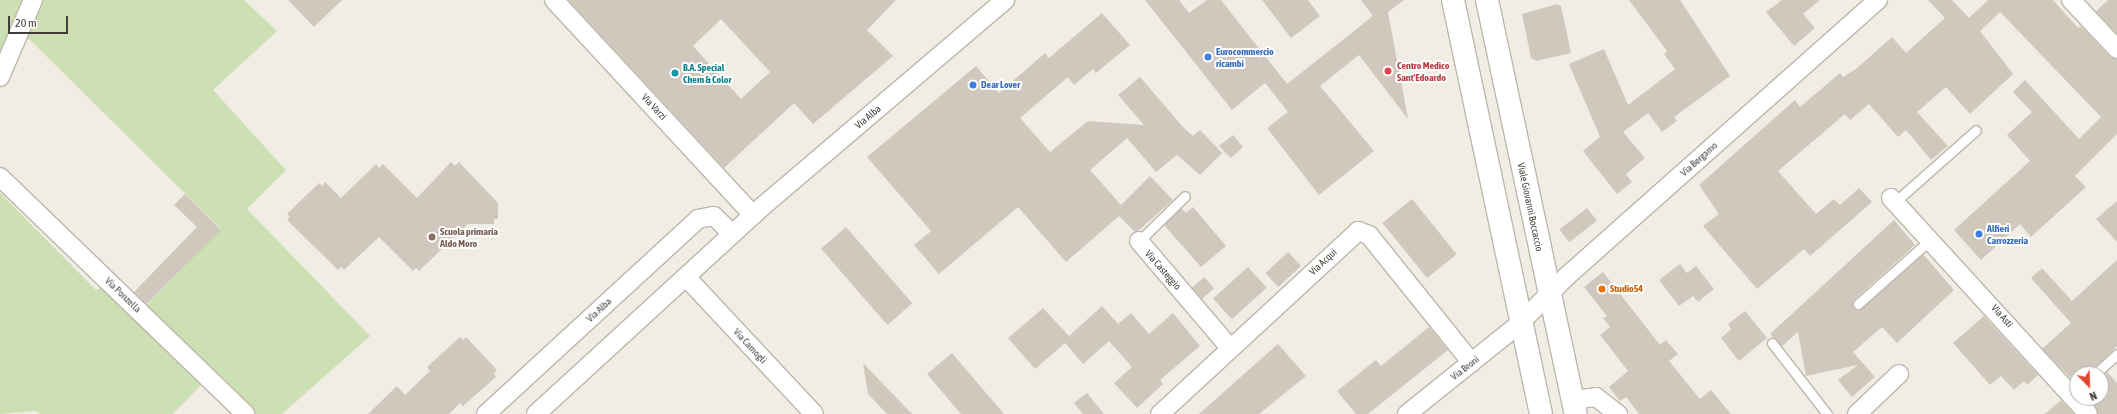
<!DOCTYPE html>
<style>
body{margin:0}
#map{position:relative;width:2117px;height:414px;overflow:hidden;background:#f0ede5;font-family:"Asap Condensed",sans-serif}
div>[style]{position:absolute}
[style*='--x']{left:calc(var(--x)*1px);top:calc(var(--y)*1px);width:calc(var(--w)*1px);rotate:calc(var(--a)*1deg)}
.green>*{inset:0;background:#cce0b3}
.building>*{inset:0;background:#d0c8bc;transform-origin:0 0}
.roads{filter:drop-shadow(1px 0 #bdb7ac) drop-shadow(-1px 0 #bdb7ac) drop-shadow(0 1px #bdb7ac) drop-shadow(0 -1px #bdb7ac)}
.service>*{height:9px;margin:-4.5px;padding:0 4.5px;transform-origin:4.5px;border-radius:4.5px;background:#fff}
.minor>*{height:18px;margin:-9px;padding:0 9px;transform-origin:9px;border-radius:9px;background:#fff}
.tertiary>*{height:22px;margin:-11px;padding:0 11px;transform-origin:11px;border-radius:11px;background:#fff}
.dots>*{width:11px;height:11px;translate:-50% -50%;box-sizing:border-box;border:2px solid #fff;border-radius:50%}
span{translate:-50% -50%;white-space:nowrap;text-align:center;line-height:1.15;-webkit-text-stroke:4px #fff;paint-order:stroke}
.shop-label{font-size:10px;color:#366cbe;font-weight:700}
.left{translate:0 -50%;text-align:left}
.health-label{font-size:10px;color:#be3a42;font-weight:700}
.culture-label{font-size:10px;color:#0d838f;font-weight:700}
.street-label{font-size:10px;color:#423d36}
.education-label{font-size:10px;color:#785e54;font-weight:700}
.food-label{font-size:10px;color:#c56008;font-weight:700}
.north{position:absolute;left:2069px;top:366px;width:40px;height:40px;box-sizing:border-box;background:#fff;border:1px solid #b3b1af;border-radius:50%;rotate:157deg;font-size:11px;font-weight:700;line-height:16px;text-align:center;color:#423d36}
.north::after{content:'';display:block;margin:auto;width:14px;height:18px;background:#df442d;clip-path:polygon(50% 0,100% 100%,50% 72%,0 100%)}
.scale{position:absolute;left:8px;top:16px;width:60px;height:18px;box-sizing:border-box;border:2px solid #423d36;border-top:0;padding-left:5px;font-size:12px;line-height:14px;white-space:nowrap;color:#423d36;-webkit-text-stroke:3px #fff;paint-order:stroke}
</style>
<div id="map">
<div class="green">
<div style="clip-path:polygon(0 0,244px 0,277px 31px,213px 90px,286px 170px,247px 209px,370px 336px,282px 414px,257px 414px,147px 305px,221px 229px,26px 36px,0 85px)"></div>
<div style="clip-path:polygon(0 193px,96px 290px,105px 285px,202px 384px,173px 414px,40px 414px,36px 411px,0 414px)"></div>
</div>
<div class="building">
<div style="clip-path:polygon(288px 0,342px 0,314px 27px)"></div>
<div style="clip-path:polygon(evenodd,568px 0,896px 0,867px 30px,893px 56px,813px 124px,794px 103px,724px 168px,568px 0,721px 19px,770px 72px,741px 99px,693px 46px,721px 19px)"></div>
<div style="clip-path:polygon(1145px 0,1179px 0,1189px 13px,1207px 0,1221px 0,1287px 84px,1373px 16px,1361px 0,1404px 0,1388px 12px,1408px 119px,1359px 55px,1320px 86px,1374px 151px,1319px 195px,1267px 128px,1288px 112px,1265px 83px,1232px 110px)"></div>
<div style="clip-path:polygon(1262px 0,1308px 0,1320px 16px,1291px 38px)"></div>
<div style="clip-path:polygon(1629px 0,1680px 0,1730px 76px,1674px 117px,1677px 121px,1662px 132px,1648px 113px,1623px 132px,1645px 158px,1626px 174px,1632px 182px,1617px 194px,1583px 151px,1600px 137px,1569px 64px,1604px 49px,1628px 105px,1675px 69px,1664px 54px,1667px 51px)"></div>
<div style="clip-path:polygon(1782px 0,1820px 0,1803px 14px,1815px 28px,1794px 46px,1766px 12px)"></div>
<div style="clip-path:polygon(1928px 0,1952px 0,1969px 18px,1988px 0,2053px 0,2078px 28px,2081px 26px,2109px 56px,2117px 59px,2117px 134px,2075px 176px,2086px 187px,2031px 237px,2020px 224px,1981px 260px,1954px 230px,2030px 161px,2007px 135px,2032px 112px,2013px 92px,2025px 80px,2079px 139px,2101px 117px,2000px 12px,1980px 31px,2013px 74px,1970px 114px,1946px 87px,1917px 112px,1948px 146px,1931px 160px,1906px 130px,1898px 137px,1869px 104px,1850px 120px,1845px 114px,1778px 171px,1816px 214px,1834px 199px,1840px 205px,1859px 188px,1872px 202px,1810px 256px,1804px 249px,1757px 289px,1703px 226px,1719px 214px,1699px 185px,1795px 100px,1800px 107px,1840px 73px,1843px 77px,1856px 69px,1892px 37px,1906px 53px,1945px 18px)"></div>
<div style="clip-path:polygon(2108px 0,2117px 0,2117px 34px,2096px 11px)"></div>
<div style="clip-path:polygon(1557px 4px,1561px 6px,1571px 53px,1536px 61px,1531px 58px,1522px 14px)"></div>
<div style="clip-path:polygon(1102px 13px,1130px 45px,1096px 73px,1093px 69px,1074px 85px,1068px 77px,1020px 118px,1050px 152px,1088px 121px,1144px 125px,1118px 95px,1140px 77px,1183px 127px,1193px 136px,1200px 130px,1222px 153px,1200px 175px,1177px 155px,1156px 172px,1127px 138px,1090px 170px,1121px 205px,1150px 176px,1173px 200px,1138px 231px,1135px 232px,1119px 216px,1066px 262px,1018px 207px,939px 274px,914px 245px,931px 231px,867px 157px,976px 66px,999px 93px,1045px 53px,1049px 58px)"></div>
<div style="clip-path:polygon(1233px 135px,1243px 147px,1231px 158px,1219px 146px)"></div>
<div style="clip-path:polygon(451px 162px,455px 166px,459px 162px,498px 203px,498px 219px,494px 219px,494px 224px,468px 224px,419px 271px,416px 268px,413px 271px,379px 237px,344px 270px,341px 267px,338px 270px,287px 220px,290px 217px,287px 214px,319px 183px,322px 186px,325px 182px,341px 198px,376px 164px,379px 168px,383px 164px,417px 198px)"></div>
<div style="clip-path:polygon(185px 194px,221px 230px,147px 304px,134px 292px,197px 227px,174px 205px)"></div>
<div style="left:1412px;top:199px;width:71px;height:38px;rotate:51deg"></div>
<div style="clip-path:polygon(2117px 201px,2117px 242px,2096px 219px)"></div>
<div style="clip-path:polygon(1193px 207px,1226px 246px,1201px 267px,1164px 225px,1181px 208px,1186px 213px)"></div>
<div style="left:1587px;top:208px;width:16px;height:35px;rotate:52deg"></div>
<div style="clip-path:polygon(1894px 220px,1915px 245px,1854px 300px,1853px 308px,1862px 308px,1923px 254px,1954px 290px,1897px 343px,1882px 327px,1853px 352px,1875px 377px,1852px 397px,1838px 380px,1858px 365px,1806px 376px,1798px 332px,1782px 346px,1770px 334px)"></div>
<div style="left:846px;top:227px;width:101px;height:33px;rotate:49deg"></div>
<div style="left:1288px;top:252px;width:19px;height:31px;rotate:47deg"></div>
<div style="clip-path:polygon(2117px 260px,2117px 346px,2089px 374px,2077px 374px,2077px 384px,2042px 349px,2071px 323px,2031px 278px,2042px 268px,2072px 301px)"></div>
<div style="clip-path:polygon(1680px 264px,1687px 273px,1696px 266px,1714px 289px,1698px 302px,1693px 296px,1679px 306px,1659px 280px)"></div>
<div style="left:1248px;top:267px;width:28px;height:47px;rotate:48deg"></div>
<div style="clip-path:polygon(1603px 272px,1660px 345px,1666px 340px,1678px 354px,1669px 361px,1700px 399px,1711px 390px,1731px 414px,1639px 414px,1626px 397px,1620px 401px,1609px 387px,1628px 371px,1600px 335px,1610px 327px,1603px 318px,1607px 316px,1584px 287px)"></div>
<div style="left:1204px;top:277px;width:15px;height:16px;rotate:48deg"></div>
<div style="clip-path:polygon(1102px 306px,1118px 324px,1131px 313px,1149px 334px,1173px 313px,1200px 346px,1160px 380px,1163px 384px,1137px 408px,1114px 383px,1132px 367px,1109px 341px,1083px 364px,1065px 343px,1035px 369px,1008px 338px,1043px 308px,1069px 336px)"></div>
<div style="clip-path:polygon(1745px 311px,1767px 338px,1739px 361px,1721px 338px,1731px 329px,1728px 324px)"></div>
<div style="clip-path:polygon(1984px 316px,2038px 375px,2027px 385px,2024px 381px,2014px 390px,2001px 376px,1990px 385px,1953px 343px)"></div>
<div style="clip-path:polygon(1429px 327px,1448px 350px,1368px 414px,1356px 414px,1337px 391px,1376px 360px,1381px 366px)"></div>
<div style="clip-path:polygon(460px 337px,463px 340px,466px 337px,497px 370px,494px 373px,496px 377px,463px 406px,460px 403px,449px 414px,368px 414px,397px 386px,405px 395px,430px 371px,427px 367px)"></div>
<div style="clip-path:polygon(1278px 344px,1306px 376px,1259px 414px,1199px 414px)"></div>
<div style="clip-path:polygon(952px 353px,1004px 414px,961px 414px,927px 374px)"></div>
<div style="clip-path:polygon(863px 363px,912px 414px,887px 414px,868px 394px)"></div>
<div style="clip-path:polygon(2107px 372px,2117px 383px,2117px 414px,2098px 414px,2088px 398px,2101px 398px,2101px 377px)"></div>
<div style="clip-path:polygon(1087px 393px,1104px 414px,1083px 414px,1074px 403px)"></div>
<div style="clip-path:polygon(2061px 400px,2074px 414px,2045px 414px)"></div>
</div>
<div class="roads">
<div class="service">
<div style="--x:1895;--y:202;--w:108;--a:-41.6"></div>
<div style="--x:1139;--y:241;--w:64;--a:-44.4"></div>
<div style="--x:1858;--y:304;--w:95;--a:-41.6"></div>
<div style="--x:1772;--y:343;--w:90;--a:52.2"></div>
<div style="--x:2095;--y:374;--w:30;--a:-42"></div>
</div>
<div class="minor">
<div style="--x:554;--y:0;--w:293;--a:47.2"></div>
<div style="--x:2071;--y:0;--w:67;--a:46.8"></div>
<div style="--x:0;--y:77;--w:84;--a:-66.8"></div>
<div style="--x:0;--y:177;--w:341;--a:44"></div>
<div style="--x:1891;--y:198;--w:292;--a:47.6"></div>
<div style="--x:1139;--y:241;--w:140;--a:49.6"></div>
<div style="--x:686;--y:277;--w:187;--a:46.9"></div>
<div style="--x:1572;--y:400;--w:24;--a:-7"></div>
<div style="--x:1596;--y:397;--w:28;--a:38"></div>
<div style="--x:486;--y:414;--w:288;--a:-42.6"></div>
<div style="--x:698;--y:219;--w:16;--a:-11"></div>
<div style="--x:714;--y:216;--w:25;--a:45"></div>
<div style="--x:536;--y:414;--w:308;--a:-42.5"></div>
<div style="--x:763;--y:206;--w:318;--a:-40.4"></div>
<div style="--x:1160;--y:414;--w:270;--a:-42.7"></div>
<div style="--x:1358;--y:231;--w:12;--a:20"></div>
<div style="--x:1369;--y:235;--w:164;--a:51.2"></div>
<div style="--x:1407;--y:414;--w:141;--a:-38.7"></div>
<div style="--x:1517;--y:326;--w:71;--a:-45"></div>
<div style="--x:1567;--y:276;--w:416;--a:-41.6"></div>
<div style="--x:1857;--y:414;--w:58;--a:-43.6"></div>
</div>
<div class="tertiary">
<div style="--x:1453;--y:0;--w:423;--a:78"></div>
<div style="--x:1487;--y:0;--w:423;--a:77.9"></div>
</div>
</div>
<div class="dots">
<div style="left:1208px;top:57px;background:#3f7fe0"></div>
<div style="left:1388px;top:71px;background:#e0444e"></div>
<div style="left:675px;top:73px;background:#0f9aa8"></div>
<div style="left:973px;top:85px;background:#3f7fe0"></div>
<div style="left:1979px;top:234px;background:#3f7fe0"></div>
<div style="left:432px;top:237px;background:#8d6e63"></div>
<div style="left:1602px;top:289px;background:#e8710a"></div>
</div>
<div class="shop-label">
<span class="left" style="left:1216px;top:57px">Eurocommercio<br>ricambi</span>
<span class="left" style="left:981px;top:85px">Dear Lover</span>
<span class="left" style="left:1987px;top:234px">Alfieri<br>Carrozzeria</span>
</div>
<div class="health-label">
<span class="left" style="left:1397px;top:71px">Centro Medico<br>Sant'Edoardo</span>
</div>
<div class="culture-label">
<span class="left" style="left:683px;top:73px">B.A. Special<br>Chem &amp; Color</span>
</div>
<div class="street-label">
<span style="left:654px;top:107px;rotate:47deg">Via Varzi</span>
<span style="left:868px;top:117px;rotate:-40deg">Via Alba</span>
<span style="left:1699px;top:159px;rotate:-42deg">Via Bergamo</span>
<span style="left:1530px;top:207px;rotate:78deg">Viale Giovanni Boccaccio</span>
<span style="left:1323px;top:262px;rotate:-43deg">Via Acqui</span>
<span style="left:1163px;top:270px;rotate:49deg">Via Casteggio</span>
<span style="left:123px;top:295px;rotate:44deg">Via Ponzella</span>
<span style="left:599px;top:310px;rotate:-43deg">Via Alba</span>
<span style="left:2002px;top:316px;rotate:49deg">Via Asti</span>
<span style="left:750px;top:346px;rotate:47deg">Via Camogli</span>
<span style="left:1465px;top:368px;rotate:-38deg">Via Broni</span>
</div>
<div class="education-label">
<span class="left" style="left:440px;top:237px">Scuola primaria<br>Aldo Moro</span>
</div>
<div class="food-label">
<span class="left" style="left:1610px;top:289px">Studio54</span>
</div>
<div class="north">N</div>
<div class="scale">20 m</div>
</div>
